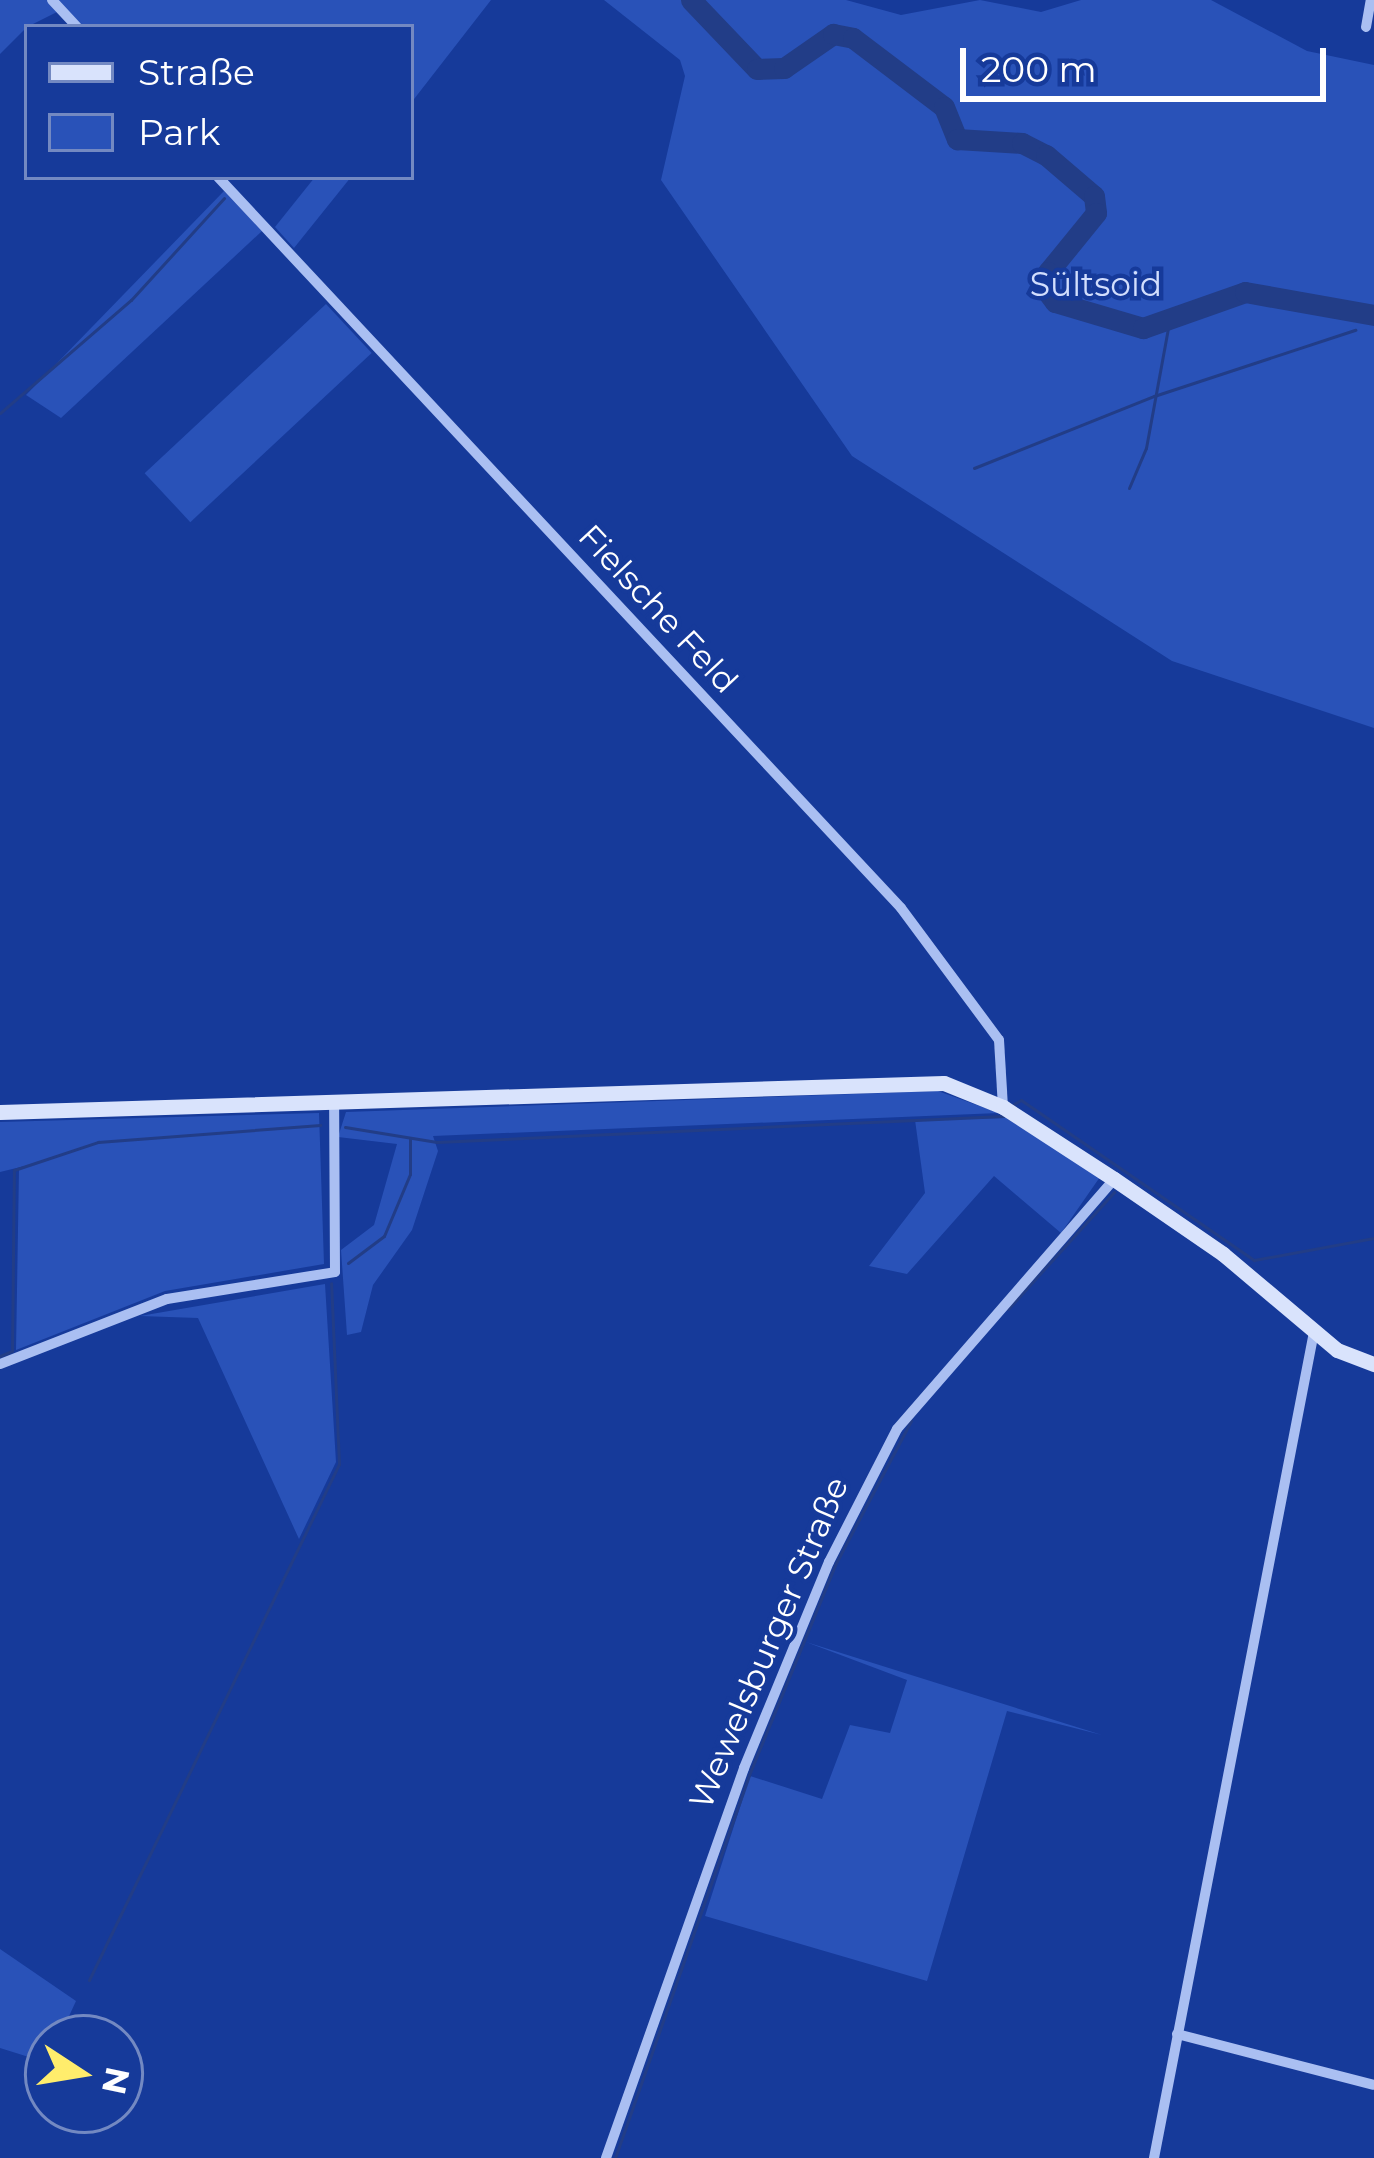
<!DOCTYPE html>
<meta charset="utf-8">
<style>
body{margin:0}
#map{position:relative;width:1374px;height:2158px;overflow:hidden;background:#163a9a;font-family:Montserrat,sans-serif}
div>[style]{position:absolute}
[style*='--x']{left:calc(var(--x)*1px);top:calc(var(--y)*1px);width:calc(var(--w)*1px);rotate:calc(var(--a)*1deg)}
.green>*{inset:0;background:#2952b8;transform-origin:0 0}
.stream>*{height:3px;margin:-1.5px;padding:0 1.5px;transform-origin:1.5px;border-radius:1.5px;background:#223d87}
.river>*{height:21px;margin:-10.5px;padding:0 10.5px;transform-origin:10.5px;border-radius:10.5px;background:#223d87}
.minor>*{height:10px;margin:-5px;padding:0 5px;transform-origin:5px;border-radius:5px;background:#aabff2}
.secondary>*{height:15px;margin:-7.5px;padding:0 7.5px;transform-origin:7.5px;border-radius:7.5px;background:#d9e3fc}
span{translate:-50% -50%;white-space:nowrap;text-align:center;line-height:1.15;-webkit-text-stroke:9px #163a9a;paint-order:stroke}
.park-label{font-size:33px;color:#d2defd}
.street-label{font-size:33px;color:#fff}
.legend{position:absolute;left:24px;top:24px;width:390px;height:156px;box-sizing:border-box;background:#163a9a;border:3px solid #7389c2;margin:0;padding:15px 21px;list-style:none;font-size:36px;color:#fff}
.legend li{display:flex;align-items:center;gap:24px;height:60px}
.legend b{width:60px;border:3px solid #7389c2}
.north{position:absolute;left:24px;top:2014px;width:120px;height:120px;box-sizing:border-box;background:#163a9a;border:3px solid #7389c2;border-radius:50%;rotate:102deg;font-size:33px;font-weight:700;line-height:48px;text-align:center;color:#fff}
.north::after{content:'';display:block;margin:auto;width:42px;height:54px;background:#ffed6c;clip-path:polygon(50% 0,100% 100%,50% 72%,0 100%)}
.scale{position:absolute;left:960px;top:48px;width:366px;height:54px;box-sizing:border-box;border:6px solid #fff;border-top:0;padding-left:15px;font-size:36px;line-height:42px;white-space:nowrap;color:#fff;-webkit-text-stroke:9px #163a9a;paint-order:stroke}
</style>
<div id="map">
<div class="green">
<div style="clip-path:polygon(0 0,491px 0,411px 103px,411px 27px,84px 27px,65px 8px,27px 27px,0 54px)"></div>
<div style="clip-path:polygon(604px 0,846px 0,901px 15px,980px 0,1041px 12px,1081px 0,1211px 0,1307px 51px,1374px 65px,1374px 728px,1172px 661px,852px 456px,661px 180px,685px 76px,680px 60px)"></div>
<div style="clip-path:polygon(315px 177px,351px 177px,294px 248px,275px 227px)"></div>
<div style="clip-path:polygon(224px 191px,262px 231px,61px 418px,26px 395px)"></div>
<div style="left:326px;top:304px;width:67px;height:248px;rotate:47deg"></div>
<div style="clip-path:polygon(938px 1091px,999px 1113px,433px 1136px,438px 1151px,412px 1230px,373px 1285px,361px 1332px,347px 1335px,341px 1250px,374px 1225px,397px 1144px,338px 1137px,346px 1112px)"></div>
<div style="clip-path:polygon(319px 1113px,324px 1264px,165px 1291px,16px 1350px,19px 1169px,33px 1164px,0 1172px,0 1122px)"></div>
<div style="clip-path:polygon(1006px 1118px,1100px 1177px,1061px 1233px,994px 1176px,907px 1274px,869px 1266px,925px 1193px,915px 1120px)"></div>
<div style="clip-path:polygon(325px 1284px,336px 1462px,299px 1539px,198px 1318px,140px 1316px)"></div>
<div style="clip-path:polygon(806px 1642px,1102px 1735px,1007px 1711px,927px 1981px,705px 1916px,750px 1776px,822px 1799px,850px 1725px,890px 1733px,907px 1680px)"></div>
<div style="clip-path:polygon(0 1949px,76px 2001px,59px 2038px,48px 2038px,48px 2063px,0 2048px)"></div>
</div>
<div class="stream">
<div style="--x:0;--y:413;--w:173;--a:-40.8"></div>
<div style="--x:131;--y:300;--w:138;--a:-47.6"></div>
<div style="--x:974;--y:468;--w:194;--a:-21.8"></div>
<div style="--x:1154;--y:396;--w:212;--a:-18.2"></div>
<div style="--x:1129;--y:488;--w:43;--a:-67"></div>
<div style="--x:1146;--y:448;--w:127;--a:-79.6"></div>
<div style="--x:1014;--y:1104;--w:8;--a:-30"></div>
<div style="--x:1021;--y:1100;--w:283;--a:34.5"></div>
<div style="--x:1254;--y:1260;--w:122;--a:-10.4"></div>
<div style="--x:345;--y:1127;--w:93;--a:9.3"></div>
<div style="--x:437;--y:1142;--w:567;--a:-2.63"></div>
<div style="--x:348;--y:1263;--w:45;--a:-36.9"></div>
<div style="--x:384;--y:1236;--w:67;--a:-67.2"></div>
<div style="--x:410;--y:1174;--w:36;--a:-90"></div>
<div style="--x:1008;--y:1309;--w:158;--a:-47.8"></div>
<div style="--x:0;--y:1356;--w:13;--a:-23"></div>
<div style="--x:12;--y:1351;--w:181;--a:-89.4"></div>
<div style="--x:14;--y:1170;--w:89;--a:-18.4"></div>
<div style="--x:98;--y:1142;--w:223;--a:-4.4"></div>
<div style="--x:89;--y:1980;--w:573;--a:-64.15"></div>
<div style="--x:339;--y:1464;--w:181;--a:-92.5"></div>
<div style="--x:615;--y:2158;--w:406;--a:-70.7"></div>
<div style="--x:749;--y:1775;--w:227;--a:-67.7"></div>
<div style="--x:835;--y:1565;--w:163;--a:-62.2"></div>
</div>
<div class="river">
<div style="--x:691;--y:0;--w:95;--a:46.3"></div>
<div style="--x:757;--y:69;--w:27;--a:-2"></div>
<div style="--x:784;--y:68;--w:60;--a:-34.8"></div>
<div style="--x:833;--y:34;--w:20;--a:11"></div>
<div style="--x:853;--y:38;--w:114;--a:37.2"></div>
<div style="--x:944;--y:107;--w:35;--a:68"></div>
<div style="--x:957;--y:139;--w:65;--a:3.5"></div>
<div style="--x:1022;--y:143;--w:27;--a:27"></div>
<div style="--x:1046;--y:155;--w:63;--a:40.5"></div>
<div style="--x:1094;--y:196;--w:17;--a:83"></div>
<div style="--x:1096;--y:213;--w:76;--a:129.1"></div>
<div style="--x:1048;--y:272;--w:18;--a:96"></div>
<div style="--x:1046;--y:290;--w:15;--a:53"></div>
<div style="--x:1055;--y:302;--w:92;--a:16.5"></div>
<div style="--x:1143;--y:328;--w:108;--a:-19.4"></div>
<div style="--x:1245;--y:292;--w:131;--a:10.1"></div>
</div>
<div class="minor">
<div style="--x:52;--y:0;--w:37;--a:47"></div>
<div style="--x:1366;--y:27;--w:27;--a:-80"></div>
<div style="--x:218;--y:177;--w:1000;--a:46.94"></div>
<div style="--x:901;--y:908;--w:164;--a:53.4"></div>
<div style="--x:999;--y:1040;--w:67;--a:86.6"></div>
<div style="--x:0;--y:1364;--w:179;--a:-21.3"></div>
<div style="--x:167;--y:1299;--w:170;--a:-9.1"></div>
<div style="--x:335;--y:1272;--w:169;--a:-90.3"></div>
<div style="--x:1177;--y:2034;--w:203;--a:14.5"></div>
<div style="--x:606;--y:2158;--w:414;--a:-70.5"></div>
<div style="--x:744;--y:1768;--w:223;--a:-67.6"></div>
<div style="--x:829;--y:1562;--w:149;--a:-62.9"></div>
<div style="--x:897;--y:1429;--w:331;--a:-49"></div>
<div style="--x:1154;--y:2158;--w:841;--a:-79.04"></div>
</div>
<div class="secondary">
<div style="--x:0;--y:1112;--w:944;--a:-1.76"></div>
<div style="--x:944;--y:1083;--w:64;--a:22.1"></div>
<div style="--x:1003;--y:1107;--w:132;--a:33"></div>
<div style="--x:1114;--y:1179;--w:132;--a:34.5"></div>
<div style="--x:1223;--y:1254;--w:149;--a:40.1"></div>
<div style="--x:1337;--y:1350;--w:40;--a:21"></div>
</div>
<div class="park-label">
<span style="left:1096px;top:285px">Sültsoid</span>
</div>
<div class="street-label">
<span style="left:658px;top:609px;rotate:47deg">Fielsche Feld</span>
<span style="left:769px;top:1643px;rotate:-67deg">Wewelsburger Straße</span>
</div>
<ul class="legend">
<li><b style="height:15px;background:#d9e3fc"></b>Straße</li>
<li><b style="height:33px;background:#2952b8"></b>Park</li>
</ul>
<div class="north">N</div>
<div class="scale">200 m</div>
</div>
